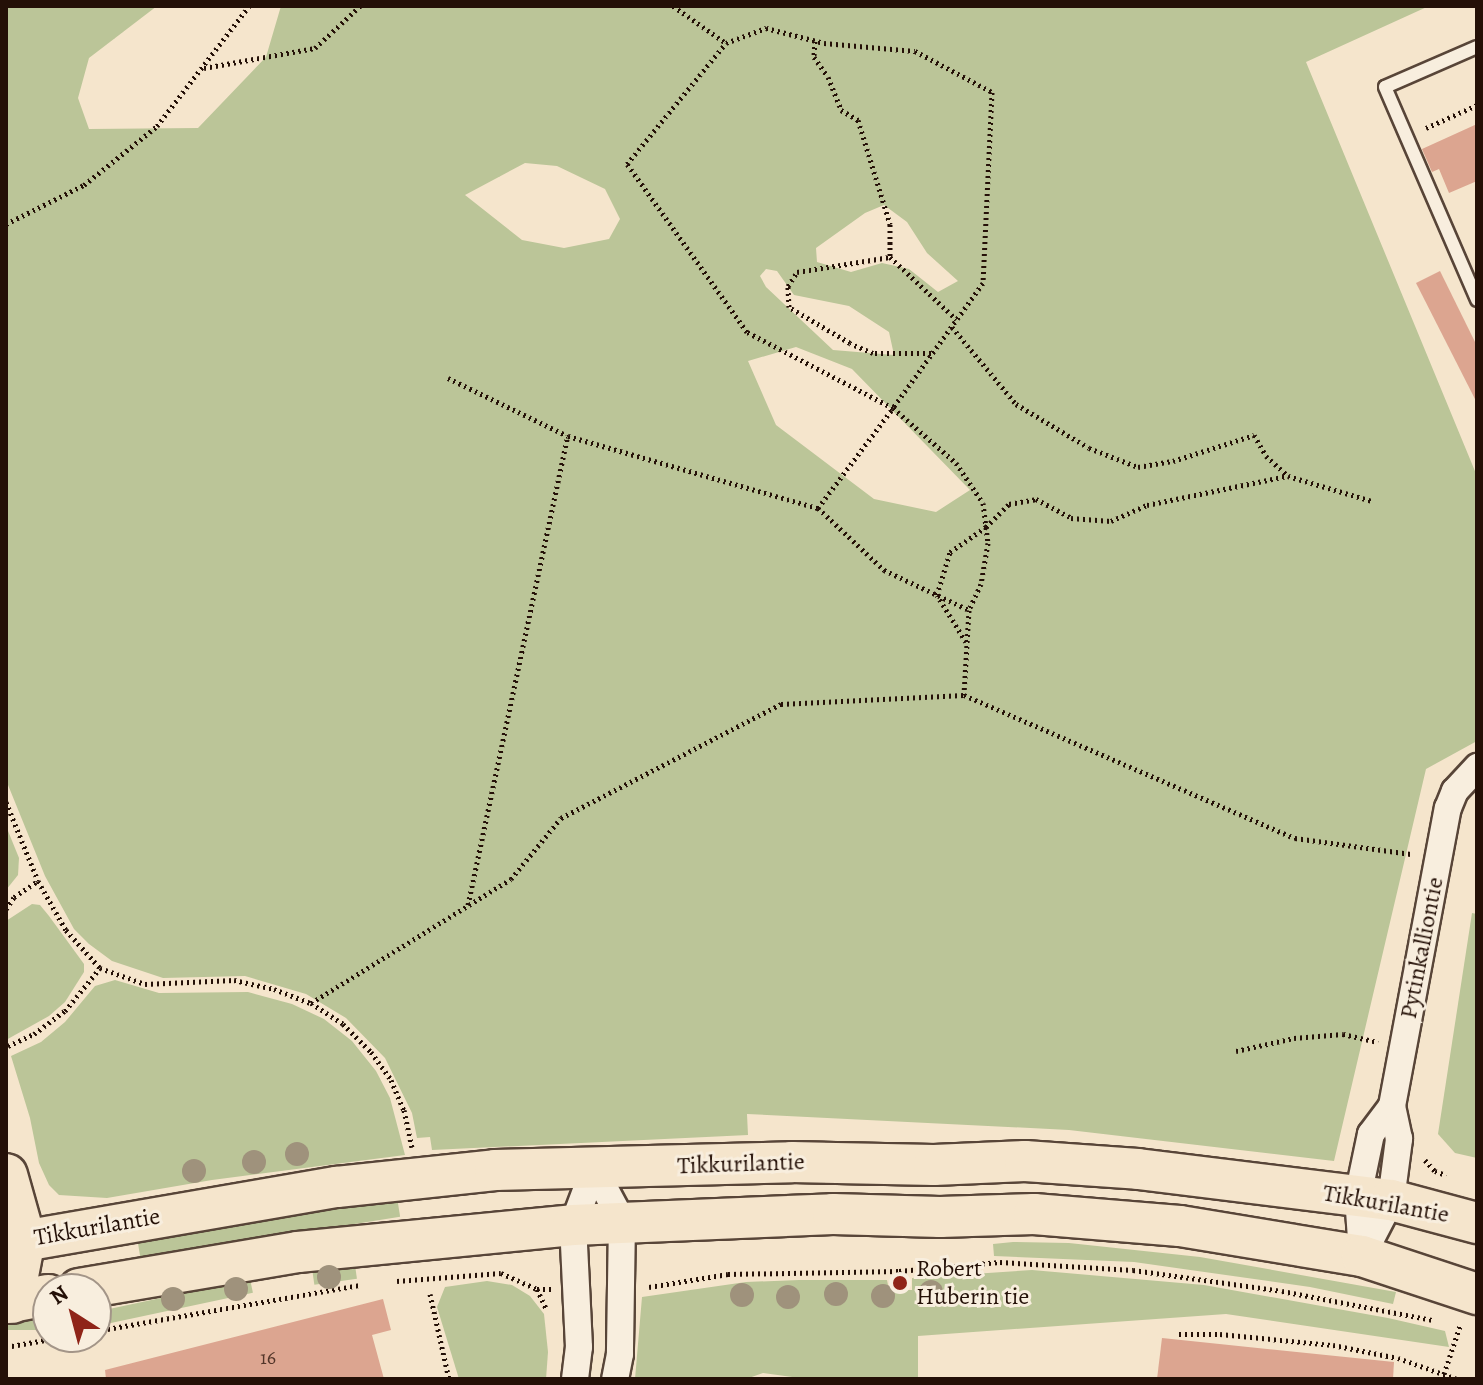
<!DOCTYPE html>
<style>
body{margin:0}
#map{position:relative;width:1483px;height:1385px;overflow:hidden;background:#f5e5cc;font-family:Alegreya,serif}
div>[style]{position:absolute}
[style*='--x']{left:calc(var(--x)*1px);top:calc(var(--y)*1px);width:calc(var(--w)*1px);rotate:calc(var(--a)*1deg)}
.green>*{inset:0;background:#bbc598;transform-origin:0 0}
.building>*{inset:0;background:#dca590}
.path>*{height:5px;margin-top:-2.5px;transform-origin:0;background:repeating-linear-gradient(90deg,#241007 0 2px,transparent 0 6px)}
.roads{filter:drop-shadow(2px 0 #584538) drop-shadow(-2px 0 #584538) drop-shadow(0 2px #584538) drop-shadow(0 -2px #584538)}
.service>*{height:12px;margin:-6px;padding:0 6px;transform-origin:6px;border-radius:6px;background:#f8eede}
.minor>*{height:26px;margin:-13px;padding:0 13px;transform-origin:13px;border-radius:13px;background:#f8eede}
.primary>*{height:40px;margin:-20px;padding:0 20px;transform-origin:20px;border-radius:20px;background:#f5e5cc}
.trunk>*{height:42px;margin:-21px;padding:0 21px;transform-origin:21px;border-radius:21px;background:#f5e5cc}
.trees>*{width:24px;height:24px;margin:-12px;border-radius:50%;background:#9f927c}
.dots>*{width:22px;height:22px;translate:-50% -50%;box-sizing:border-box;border:4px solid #f8eede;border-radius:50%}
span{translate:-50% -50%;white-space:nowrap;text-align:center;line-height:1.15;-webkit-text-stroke:6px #f8eede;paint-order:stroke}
.number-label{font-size:20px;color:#523529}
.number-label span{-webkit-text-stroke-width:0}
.street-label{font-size:24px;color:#241007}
.poi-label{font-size:24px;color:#241007}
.left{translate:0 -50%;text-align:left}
.frame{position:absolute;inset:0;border:8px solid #241007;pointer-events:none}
.north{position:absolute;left:32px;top:1273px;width:80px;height:80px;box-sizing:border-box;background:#f8eede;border:2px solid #a39588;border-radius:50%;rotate:324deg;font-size:22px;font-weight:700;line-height:32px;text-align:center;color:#241007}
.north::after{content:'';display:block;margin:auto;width:28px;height:36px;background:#8f2418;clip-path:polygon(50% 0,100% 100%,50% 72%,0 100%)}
</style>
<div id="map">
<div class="green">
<div style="clip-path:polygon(evenodd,6px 6px,157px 6px,89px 58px,78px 98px,89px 129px,198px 128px,266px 57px,281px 6px,1429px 6px,1306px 62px,1477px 476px,1477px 741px,1426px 769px,1334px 1161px,1069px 1130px,747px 1114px,748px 1135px,432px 1150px,430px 1137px,417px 1138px,412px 1113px,385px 1058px,346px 1018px,306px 994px,245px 976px,163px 978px,112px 961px,89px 944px,74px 929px,45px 876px,6px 780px,6px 6px,525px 163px,557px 166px,605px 189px,620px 219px,609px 239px,564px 248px,522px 240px,465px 195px,525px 163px,6px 6px,884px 205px,907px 222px,927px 253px,958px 281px,938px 292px,909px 269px,882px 263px,851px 272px,817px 262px,816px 248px,865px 213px,884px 205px,6px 6px,766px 269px,777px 271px,794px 295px,849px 306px,889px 332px,894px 355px,833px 350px,766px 287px,760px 276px,766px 269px,6px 6px,796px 347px,852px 369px,970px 490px,936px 512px,874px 499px,776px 425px,748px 361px,796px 347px)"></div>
<div style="clip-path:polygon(6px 826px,19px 858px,18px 875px,6px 890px)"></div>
<div style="clip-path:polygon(32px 904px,40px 905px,49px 916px,84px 964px,84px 972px,65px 1002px,49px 1016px,6px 1040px,6px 921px)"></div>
<div style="clip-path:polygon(1472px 913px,1477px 914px,1477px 1158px,1455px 1153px,1438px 1134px)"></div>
<div style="clip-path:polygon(115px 980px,159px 993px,248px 992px,292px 1004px,324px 1019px,352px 1041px,376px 1071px,390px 1098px,405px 1155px,212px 1180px,107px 1198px,59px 1195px,49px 1185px,39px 1163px,30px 1118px,11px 1056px,41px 1042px,65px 1022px,95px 986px)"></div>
<div style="left:397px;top:1197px;width:20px;height:263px;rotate:81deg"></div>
<div style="clip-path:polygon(1013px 1242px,1069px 1243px,1200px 1257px,1396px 1292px,1393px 1304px,1310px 1287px,1134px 1262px,994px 1256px,993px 1244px)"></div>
<div style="left:355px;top:1265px;width:14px;height:43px;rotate:82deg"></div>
<div style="clip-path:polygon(1032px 1270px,1204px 1285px,1388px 1318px,1445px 1331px,1449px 1347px,1226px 1314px,918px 1336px,918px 1379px,807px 1379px,763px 1373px,746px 1379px,635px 1379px,642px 1297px,746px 1282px,799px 1280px,887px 1280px,889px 1290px,912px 1290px,912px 1278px)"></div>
<div style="left:250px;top:1279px;width:14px;height:156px;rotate:78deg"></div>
<div style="clip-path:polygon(487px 1281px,512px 1285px,530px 1296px,544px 1314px,548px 1352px,546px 1379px,459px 1379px,437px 1307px,445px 1287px)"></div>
<div style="left:48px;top:1315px;width:15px;height:43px;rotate:90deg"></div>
</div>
<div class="building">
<div style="clip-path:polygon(1477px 124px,1477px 181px,1449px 193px,1439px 169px,1432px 172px,1422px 149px)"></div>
<div style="clip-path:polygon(1440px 271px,1477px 346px,1477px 403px,1416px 283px)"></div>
<div style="clip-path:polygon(383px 1299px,391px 1330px,372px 1335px,384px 1379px,106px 1379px,105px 1370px)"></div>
<div style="clip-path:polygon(1162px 1338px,1394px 1362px,1393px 1379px,1157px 1379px)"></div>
</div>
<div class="path">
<div style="--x:673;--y:6;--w:65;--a:34.9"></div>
<div style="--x:815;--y:41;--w:16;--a:94"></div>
<div style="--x:814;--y:57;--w:24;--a:55"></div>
<div style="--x:828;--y:77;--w:35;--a:68"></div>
<div style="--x:841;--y:110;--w:20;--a:30"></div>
<div style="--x:858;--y:120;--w:109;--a:72.9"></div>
<div style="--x:890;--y:224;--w:33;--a:90"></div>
<div style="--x:204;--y:68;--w:113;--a:-10.2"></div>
<div style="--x:315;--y:48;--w:62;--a:-43"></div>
<div style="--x:1426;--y:128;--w:56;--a:-24.3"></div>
<div style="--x:6;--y:224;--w:87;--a:-26.6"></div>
<div style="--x:84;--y:185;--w:94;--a:-38.9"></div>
<div style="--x:157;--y:126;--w:151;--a:-52.5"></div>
<div style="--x:952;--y:327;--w:100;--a:50.3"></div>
<div style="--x:1016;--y:404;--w:85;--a:31.1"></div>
<div style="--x:1089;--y:448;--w:53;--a:21.2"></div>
<div style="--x:1138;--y:467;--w:36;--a:-10"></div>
<div style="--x:1173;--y:461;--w:85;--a:-17.8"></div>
<div style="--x:1254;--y:435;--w:24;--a:60"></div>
<div style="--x:1266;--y:456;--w:30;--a:42"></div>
<div style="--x:1288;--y:476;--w:88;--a:16.6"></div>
<div style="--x:931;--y:353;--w:58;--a:180"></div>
<div style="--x:873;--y:353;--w:25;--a:-157"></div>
<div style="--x:850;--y:343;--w:71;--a:-149.5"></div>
<div style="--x:789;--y:307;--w:21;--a:-93"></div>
<div style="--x:788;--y:286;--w:17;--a:-57"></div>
<div style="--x:797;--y:272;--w:94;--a:-9.2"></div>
<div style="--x:890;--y:257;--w:91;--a:43.2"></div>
<div style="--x:448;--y:378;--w:133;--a:25.8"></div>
<div style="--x:568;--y:436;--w:260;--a:16.1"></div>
<div style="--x:818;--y:508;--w:91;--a:43.2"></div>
<div style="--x:884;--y:570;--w:94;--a:25.2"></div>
<div style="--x:969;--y:610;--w:85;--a:93.4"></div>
<div style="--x:818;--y:508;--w:125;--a:-53.1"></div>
<div style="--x:893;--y:408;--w:165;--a:-152.5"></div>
<div style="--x:747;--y:332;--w:206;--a:-125.5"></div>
<div style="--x:627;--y:164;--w:156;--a:-50.7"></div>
<div style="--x:726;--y:43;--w:43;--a:-20.6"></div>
<div style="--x:766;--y:28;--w:60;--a:14.5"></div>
<div style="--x:824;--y:43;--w:91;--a:5"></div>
<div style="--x:915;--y:51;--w:87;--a:28"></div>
<div style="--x:992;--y:92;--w:191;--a:92.7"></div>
<div style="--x:983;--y:283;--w:154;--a:125.8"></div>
<div style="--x:893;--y:408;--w:84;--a:41.1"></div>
<div style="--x:956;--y:463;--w:48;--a:56"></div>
<div style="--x:983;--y:503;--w:40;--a:82.9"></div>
<div style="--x:988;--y:543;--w:42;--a:99.7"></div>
<div style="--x:981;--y:584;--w:29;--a:115"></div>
<div style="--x:966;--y:642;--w:55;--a:-121.7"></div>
<div style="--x:937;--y:595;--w:45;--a:-73.2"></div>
<div style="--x:950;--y:552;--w:44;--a:-34.8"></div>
<div style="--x:986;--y:527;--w:33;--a:-45"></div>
<div style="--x:1009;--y:504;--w:27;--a:-10"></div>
<div style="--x:1036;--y:499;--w:40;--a:28"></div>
<div style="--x:1071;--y:518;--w:40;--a:4.3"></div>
<div style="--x:1111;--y:521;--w:39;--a:-24"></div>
<div style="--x:1147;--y:505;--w:143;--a:-11.7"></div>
<div style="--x:6;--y:802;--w:85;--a:67.9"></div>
<div style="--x:38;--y:881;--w:56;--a:60.3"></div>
<div style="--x:66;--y:930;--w:51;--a:48.2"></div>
<div style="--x:468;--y:905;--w:480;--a:-78"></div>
<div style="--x:6;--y:909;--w:14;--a:-56"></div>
<div style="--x:14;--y:897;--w:29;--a:-34"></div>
<div style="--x:311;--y:1003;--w:235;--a:-31.8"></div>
<div style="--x:511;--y:879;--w:79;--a:-50.7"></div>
<div style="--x:561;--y:818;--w:248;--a:-27.4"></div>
<div style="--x:781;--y:704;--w:183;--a:-2.8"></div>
<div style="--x:964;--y:695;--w:361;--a:23.4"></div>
<div style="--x:1295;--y:838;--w:117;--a:7.9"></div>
<div style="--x:8;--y:1046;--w:29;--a:-25"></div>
<div style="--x:34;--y:1034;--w:39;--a:-37"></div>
<div style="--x:65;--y:1011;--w:55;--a:-50.9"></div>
<div style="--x:100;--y:968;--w:48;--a:19.6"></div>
<div style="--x:145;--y:984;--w:89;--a:-2.6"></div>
<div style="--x:234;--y:980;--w:41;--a:12.7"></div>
<div style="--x:274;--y:989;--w:40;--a:21"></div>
<div style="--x:311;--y:1003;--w:38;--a:33"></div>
<div style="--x:343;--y:1024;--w:40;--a:45"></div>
<div style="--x:371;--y:1052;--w:34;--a:54"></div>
<div style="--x:391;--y:1080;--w:33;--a:67"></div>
<div style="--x:404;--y:1110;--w:38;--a:78"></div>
<div style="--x:1236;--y:1051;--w:59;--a:-12.6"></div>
<div style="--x:1294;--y:1038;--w:49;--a:-4.7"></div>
<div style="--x:1343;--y:1034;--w:36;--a:13"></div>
<div style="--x:1425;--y:1160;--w:15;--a:48"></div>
<div style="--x:1435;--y:1171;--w:12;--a:20"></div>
<div style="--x:899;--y:1271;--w:12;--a:85"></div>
<div style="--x:397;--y:1281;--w:104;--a:-4.4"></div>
<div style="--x:501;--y:1273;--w:39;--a:24"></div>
<div style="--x:537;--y:1289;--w:14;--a:0"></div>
<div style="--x:649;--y:1287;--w:80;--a:-9.3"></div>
<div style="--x:728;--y:1274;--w:171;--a:-1"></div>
<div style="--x:899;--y:1271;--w:101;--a:-5.1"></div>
<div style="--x:1000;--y:1262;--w:133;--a:3.4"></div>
<div style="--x:1133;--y:1270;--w:150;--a:8"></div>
<div style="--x:1282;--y:1291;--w:154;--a:10.9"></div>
<div style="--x:537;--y:1289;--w:23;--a:65"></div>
<div style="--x:430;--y:1294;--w:87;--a:77.4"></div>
<div style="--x:96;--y:1331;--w:267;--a:-9.9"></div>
<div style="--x:1179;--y:1334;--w:41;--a:0"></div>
<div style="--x:1220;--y:1334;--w:114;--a:5.6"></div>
<div style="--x:1333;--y:1345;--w:66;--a:11.3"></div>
<div style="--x:1398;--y:1358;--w:63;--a:19.6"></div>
<div style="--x:6;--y:1347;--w:57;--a:-10.1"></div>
<div style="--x:1444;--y:1374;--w:51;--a:-71.6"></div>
</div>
<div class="roads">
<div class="service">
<div style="--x:1477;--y:47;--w:100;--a:156.5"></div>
<div style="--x:1385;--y:87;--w:232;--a:66.6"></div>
</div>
<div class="minor">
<div style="--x:594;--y:1169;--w:59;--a:61.7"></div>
<div style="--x:622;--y:1221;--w:133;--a:90.9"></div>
<div style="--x:620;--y:1354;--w:25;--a:101"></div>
<div style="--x:1362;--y:1253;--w:57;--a:-94"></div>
<div style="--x:1358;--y:1196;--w:63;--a:-78.2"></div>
<div style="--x:1371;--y:1134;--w:35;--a:-53"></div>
<div style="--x:1362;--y:1256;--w:63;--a:-62.6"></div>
<div style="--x:1391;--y:1200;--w:62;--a:-82.5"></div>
<div style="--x:1399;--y:1139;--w:34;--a:-102"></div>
<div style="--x:1392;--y:1106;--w:303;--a:-79.4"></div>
<div style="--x:1448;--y:808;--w:18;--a:-68"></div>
<div style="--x:1455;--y:791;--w:33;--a:-47"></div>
<div style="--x:575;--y:1379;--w:32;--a:-83"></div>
<div style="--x:579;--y:1347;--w:122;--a:-92.8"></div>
<div style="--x:573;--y:1225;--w:60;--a:-69.4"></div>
</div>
<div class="primary">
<div style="--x:6;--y:1244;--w:336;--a:-9.8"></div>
<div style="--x:337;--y:1187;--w:159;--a:-6.1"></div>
<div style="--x:495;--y:1170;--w:297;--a:-1.5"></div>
<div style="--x:792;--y:1162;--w:142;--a:1.2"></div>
<div style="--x:934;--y:1165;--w:91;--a:-2.5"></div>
<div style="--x:1025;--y:1161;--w:113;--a:4"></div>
<div style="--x:1138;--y:1169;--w:255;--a:7"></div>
<div style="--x:1391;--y:1200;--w:89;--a:15"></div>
<div style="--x:79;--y:1289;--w:222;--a:-9.6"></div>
<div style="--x:298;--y:1252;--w:276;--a:-5.6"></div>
<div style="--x:573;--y:1225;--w:260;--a:-2.4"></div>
<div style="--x:833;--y:1214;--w:107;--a:1.6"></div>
<div style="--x:940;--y:1217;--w:94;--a:-1.8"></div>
<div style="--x:1034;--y:1214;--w:146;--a:4.7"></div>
<div style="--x:1180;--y:1226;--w:184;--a:9.4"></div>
<div style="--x:1362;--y:1256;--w:121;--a:18.3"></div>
<div style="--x:6;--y:1303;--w:43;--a:-10.8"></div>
</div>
<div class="trunk">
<div style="--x:6;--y:1175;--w:66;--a:74.3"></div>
<div style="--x:24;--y:1239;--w:64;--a:100.8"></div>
</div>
</div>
<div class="trees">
<div style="left:297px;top:1154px"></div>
<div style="left:254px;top:1162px"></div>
<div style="left:194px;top:1171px"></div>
<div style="left:329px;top:1277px"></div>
<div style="left:236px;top:1289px"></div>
<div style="left:931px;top:1292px"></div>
<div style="left:836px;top:1294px"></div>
<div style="left:742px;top:1295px"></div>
<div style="left:883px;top:1296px"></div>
<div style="left:788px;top:1297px"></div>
<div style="left:173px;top:1299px"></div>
</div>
<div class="dots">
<div style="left:900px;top:1283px;background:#8f2418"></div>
</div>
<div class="number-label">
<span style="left:268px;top:1357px">16</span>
</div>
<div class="street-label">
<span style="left:1422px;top:948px;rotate:-79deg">Pytinkalliontie</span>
<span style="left:741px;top:1164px;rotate:-2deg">Tikkurilantie</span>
<span style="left:1386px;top:1204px;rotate:10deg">Tikkurilantie</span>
<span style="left:97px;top:1227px;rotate:-10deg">Tikkurilantie</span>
</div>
<div class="poi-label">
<span class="left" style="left:916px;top:1283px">Robert<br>Huberin tie</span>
</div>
<div class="frame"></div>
<div class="north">N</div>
</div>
